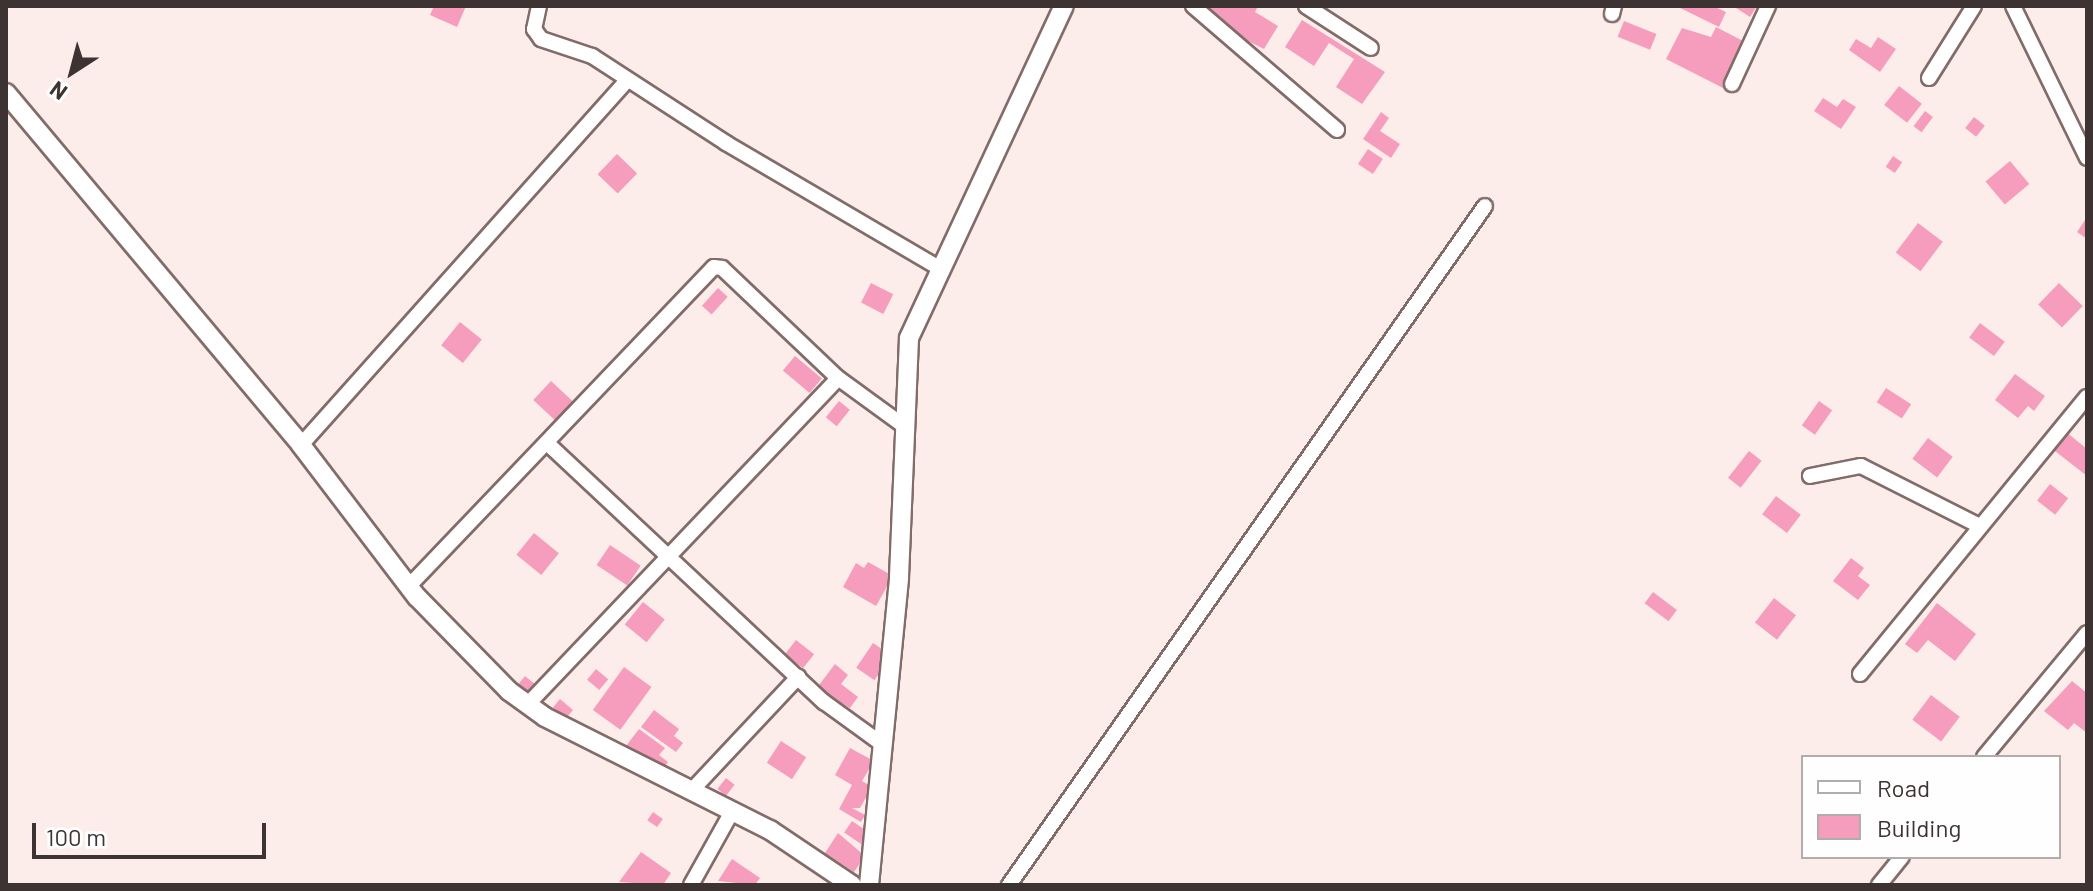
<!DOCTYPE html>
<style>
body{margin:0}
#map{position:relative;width:2093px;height:891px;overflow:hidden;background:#fcedeb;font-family:Barlow,sans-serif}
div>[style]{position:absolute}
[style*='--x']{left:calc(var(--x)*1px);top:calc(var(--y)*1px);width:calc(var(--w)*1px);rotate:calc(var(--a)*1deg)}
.building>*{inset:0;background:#f69dbe;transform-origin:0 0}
.roads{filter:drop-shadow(2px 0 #826c69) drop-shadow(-2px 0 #826c69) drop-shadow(0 2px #826c69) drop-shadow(0 -2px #826c69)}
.minor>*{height:14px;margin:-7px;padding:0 7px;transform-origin:7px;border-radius:7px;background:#fff}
.tertiary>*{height:18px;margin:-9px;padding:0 9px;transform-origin:9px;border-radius:9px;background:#fff}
span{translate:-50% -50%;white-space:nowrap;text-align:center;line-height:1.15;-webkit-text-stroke:6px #fefefe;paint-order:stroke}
.frame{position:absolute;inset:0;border:8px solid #3d3332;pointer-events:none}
.legend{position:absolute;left:1801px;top:755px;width:260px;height:104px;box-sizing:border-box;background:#fefefe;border:2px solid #b1adac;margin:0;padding:10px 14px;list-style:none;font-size:24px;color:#3d3332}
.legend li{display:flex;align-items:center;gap:16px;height:40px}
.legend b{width:40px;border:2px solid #b1adac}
.north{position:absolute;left:32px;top:32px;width:80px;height:80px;-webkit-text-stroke:6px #fefefe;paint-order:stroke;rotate:216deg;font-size:22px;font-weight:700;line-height:32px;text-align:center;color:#3d3332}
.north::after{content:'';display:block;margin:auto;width:28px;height:36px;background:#3d3332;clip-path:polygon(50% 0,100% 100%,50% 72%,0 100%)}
.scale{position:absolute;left:32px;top:823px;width:234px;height:36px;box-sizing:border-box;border:4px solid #3d3332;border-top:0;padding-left:10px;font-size:24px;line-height:28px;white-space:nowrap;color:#3d3332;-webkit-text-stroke:6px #fefefe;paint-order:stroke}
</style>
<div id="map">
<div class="building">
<div style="clip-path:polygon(434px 6px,466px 6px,457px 27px,430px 15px)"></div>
<div style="clip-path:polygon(1212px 6px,1258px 6px,1255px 12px,1278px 26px,1264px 49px,1242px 38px,1209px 10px)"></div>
<div style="clip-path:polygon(1676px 6px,1713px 6px,1726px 12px,1719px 27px)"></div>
<div style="clip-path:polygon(1733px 6px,1757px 6px,1750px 17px)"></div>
<div style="clip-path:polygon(1302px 20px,1385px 72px,1362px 104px,1336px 87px,1354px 59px,1329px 43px,1314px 66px,1285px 47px)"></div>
<div style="left:1624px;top:21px;width:35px;height:17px;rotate:22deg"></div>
<div style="clip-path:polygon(1716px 27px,1749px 44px,1725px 89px,1666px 59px,1682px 28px,1711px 37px)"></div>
<div style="clip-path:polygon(1878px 37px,1896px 49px,1880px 72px,1849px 50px,1856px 39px,1871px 48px)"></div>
<div style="left:1899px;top:86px;width:29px;height:24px;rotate:38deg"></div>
<div style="clip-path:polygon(1823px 98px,1837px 107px,1843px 99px,1856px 107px,1841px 129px,1814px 111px)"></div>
<div style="left:1925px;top:111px;width:10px;height:19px;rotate:37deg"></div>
<div style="clip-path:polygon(1381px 112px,1389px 118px,1380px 131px,1400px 144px,1391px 158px,1363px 139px)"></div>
<div style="left:1974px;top:117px;width:14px;height:14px;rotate:39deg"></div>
<div style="left:1368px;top:149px;width:18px;height:18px;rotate:34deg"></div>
<div style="left:617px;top:154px;width:28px;height:28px;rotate:44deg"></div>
<div style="left:1893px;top:156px;width:11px;height:13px;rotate:34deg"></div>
<div style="left:2010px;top:161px;width:30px;height:32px;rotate:50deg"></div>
<div style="clip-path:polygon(2087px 217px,2087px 239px,2077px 232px)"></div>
<div style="left:1918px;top:223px;width:31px;height:37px;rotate:37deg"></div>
<div style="left:871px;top:283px;width:25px;height:22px;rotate:27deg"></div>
<div style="left:2059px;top:283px;width:33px;height:30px;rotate:44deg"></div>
<div style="left:718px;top:288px;width:13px;height:24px;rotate:42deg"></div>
<div style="left:460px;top:322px;width:28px;height:30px;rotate:39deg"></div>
<div style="left:1980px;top:323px;width:31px;height:18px;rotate:37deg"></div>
<div style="left:795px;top:356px;width:35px;height:19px;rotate:40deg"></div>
<div style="clip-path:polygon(2015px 374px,2045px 396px,2034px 411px,2028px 406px,2018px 418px,1995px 400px)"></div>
<div style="left:551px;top:381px;width:33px;height:26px;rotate:43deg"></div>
<div style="left:1886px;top:388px;width:30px;height:17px;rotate:33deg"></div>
<div style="left:839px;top:401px;width:14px;height:21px;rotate:39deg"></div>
<div style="left:1819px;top:401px;width:16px;height:30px;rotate:35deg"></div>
<div style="clip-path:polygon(2065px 431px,2087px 449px,2087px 476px,2051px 448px)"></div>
<div style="left:1928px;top:438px;width:31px;height:26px;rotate:37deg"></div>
<div style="left:1749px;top:451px;width:16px;height:34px;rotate:38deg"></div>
<div style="left:2050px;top:484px;width:23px;height:21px;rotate:38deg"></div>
<div style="left:1776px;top:496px;width:31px;height:23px;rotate:37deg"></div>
<div style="left:534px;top:533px;width:32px;height:28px;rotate:39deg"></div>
<div style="left:610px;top:545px;width:37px;height:24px;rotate:34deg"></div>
<div style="clip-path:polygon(1851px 558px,1864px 568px,1858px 576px,1870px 585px,1858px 600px,1833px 581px)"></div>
<div style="clip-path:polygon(868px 562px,893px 576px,876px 606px,843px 587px,856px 563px,864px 568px)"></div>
<div style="left:1653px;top:592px;width:30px;height:14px;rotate:37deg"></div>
<div style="left:1774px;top:598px;width:28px;height:31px;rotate:38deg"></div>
<div style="left:643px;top:602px;width:28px;height:29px;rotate:39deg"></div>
<div style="clip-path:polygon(1937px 603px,1976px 634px,1955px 661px,1928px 640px,1917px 653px,1905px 644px)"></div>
<div style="left:796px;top:640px;width:23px;height:18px;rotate:38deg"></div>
<div style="left:873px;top:643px;width:22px;height:30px;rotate:34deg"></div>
<div style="clip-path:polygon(835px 664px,848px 675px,841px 684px,858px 697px,850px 708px,816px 689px)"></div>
<div style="left:624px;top:667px;width:34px;height:53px;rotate:36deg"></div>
<div style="left:596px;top:669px;width:16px;height:14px;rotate:40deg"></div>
<div style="left:525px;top:676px;width:13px;height:17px;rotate:39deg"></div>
<div style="clip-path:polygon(2072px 681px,2087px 693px,2087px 733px,2074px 723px,2068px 730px,2044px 711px)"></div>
<div style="left:1931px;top:695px;width:36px;height:31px;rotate:37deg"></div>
<div style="left:560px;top:699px;width:17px;height:11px;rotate:40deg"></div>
<div style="clip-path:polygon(654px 710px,679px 729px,674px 736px,683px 743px,676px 752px,641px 727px)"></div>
<div style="clip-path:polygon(639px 729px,665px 748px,659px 755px,668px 762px,661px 772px,626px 746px)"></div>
<div style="left:781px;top:741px;width:30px;height:26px;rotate:33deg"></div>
<div style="clip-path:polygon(850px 748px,874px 761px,862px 781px,872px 787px,860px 808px,852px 808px,865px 815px,861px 822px,839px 809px,852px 785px,835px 775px)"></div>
<div style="left:726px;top:778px;width:11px;height:14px;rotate:38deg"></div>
<div style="left:653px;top:812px;width:12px;height:10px;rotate:35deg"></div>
<div style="left:852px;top:821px;width:22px;height:14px;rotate:34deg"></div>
<div style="clip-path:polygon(838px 833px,865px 856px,854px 872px,825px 853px)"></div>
<div style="clip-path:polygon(641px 852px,671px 873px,663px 885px,619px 882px)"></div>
<div style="clip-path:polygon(732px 859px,760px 878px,755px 885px,718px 881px)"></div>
</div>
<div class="roads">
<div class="minor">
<div style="--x:539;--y:6;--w:24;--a:102"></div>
<div style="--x:534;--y:29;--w:12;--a:55"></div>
<div style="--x:541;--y:39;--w:54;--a:18.4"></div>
<div style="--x:592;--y:56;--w:160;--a:33"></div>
<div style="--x:726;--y:143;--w:247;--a:30.4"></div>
<div style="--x:1193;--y:6;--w:190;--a:40.7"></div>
<div style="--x:1306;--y:6;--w:77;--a:32.9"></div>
<div style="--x:2013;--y:6;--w:169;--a:64"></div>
<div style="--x:1612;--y:14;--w:8;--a:-76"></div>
<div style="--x:1929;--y:78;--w:85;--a:-58"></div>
<div style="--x:1732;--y:84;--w:86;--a:-65.2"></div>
<div style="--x:548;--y:444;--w:378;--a:43.1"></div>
<div style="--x:824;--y:702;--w:72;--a:35.9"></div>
<div style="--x:301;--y:445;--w:489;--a:-48.2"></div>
<div style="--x:1810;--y:476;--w:52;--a:-11.1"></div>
<div style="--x:1861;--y:466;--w:133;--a:26.8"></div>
<div style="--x:409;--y:586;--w:441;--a:-46.3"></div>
<div style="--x:714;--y:267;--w:8;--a:7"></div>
<div style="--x:722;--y:268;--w:160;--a:43.5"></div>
<div style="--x:838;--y:378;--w:82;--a:36"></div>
<div style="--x:1860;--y:674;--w:358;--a:-50.7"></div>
<div style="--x:527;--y:705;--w:451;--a:-46.4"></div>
<div style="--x:1984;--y:757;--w:161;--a:-50.3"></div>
<div style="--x:693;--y:789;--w:154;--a:-46.8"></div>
<div style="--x:691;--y:885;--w:86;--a:-60.8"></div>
<div style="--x:1009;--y:885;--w:829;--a:-54.97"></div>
<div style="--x:1879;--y:885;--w:36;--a:-51"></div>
</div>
<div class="tertiary">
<div style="--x:6;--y:93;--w:459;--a:50"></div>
<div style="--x:301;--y:445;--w:191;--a:52.7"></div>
<div style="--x:417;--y:597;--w:132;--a:45.6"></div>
<div style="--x:509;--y:691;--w:44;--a:35.8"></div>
<div style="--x:545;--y:717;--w:252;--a:26.7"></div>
<div style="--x:770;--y:830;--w:99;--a:33.9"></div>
<div style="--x:869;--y:885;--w:309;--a:-84.4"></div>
<div style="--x:899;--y:577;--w:239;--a:-87.6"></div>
<div style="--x:909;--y:338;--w:366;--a:-65"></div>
</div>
</div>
<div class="frame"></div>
<ul class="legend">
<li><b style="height:10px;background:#fff"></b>Road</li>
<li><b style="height:22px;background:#f69dbe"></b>Building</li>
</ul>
<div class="north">N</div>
<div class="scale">100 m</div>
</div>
